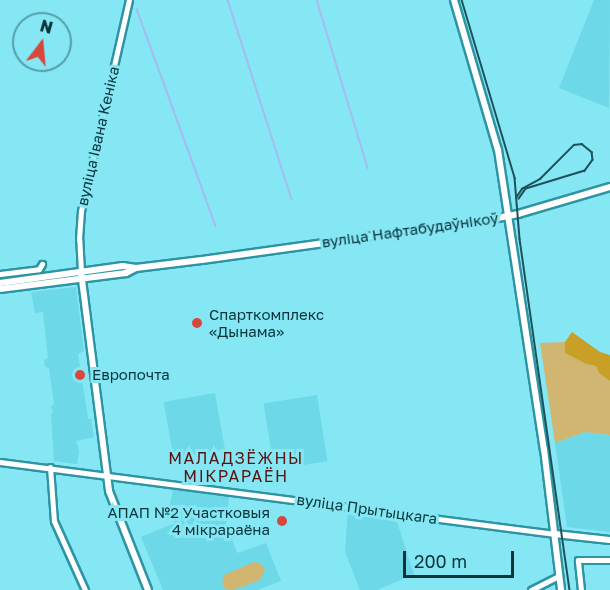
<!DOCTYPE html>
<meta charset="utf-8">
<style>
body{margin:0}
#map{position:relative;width:610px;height:590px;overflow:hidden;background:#85e6f4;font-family:"Golos Text",sans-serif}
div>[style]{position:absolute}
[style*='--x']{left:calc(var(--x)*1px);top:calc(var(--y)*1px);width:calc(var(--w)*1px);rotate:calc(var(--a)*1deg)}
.built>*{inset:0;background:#6cd8e8;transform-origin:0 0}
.green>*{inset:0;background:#d1b672}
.forest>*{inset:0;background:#c9a027}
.stream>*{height:1.5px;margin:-0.75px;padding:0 0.75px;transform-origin:0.75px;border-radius:0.75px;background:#a6bbf2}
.roads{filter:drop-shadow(2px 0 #2d94a2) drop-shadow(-2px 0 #2d94a2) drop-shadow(0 2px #2d94a2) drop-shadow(0 -2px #2d94a2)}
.minor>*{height:5px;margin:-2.5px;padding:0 2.5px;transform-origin:2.5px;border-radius:2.5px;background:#fff}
.major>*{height:6px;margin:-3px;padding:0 3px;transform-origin:3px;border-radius:3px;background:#fff}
.tram>*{height:1.5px;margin:-0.75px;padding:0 0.75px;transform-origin:0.75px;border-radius:0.75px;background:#1d525a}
.dots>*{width:16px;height:16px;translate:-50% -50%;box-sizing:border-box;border:3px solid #85e6f4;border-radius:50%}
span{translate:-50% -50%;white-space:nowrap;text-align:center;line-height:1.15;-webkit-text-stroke:6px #85e6f4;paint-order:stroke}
.street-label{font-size:15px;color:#08343a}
.poi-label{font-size:15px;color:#08343a}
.left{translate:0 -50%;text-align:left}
.right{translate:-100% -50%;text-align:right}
.neighbourhood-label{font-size:16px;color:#581410;letter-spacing:1.5px}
.north{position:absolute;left:12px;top:12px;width:60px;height:60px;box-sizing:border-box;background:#85e6f4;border:2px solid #539faa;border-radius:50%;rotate:16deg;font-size:16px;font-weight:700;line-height:24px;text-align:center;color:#08343a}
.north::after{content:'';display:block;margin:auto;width:21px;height:27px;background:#d6483d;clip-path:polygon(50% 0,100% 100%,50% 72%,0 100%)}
.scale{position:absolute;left:403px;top:551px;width:111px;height:27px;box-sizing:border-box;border:3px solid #08343a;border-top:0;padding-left:8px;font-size:18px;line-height:21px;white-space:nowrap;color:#08343a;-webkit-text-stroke:4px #85e6f4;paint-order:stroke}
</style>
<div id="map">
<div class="built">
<div style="clip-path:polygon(594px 0,610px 0,609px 108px,559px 88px)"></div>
<div style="clip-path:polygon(76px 287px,84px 351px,78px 354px,88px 419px,91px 419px,94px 437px,76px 441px,79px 451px,77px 464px,54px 461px,51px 414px,53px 413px,51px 406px,54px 405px,49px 368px,45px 367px,44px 360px,48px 358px,43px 312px,35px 313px,31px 292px)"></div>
<div style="left:215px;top:393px;width:57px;height:52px;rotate:80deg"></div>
<div style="left:317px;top:395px;width:67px;height:54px;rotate:81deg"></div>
<div style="clip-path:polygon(585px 432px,610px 435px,610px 532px,567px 527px,555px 443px)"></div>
<div style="clip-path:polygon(173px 490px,229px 496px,226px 523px,237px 553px,266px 543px,281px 581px,257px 590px,163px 590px,141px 537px,175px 523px,169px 508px)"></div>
<div style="clip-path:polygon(348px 510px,395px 516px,414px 574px,377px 590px,360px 590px,345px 552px)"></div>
</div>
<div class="green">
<div style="clip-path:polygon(565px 342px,565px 353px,586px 364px,596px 366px,599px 373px,610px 381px,610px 435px,585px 432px,555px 443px,540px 343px)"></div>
<div style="clip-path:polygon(254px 562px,261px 564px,265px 569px,260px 580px,233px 590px,225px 589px,222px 582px,224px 575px)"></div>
</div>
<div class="forest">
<div style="clip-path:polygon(572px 332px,600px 352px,610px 355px,610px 381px,599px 373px,596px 366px,586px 364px,565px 353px,565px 342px)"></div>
</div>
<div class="stream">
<div style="--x:228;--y:0;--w:209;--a:72.2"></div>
<div style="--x:317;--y:0;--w:176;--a:73.1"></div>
<div style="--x:137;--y:9;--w:231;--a:70"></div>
</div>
<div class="roads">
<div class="minor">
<div style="--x:81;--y:272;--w:33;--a:-93"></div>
<div style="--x:79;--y:239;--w:28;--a:-86"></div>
<div style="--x:81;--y:211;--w:216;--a:-77.2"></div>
<div style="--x:0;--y:274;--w:39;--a:-7"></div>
<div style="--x:39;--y:269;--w:6;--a:-59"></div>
<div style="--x:0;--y:462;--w:560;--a:7.39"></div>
<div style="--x:50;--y:467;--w:54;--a:85.8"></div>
<div style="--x:54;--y:521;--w:76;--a:65.8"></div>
<div style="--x:531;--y:590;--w:31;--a:-27"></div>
<div style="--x:581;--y:590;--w:30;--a:-96"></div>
<div style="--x:578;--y:560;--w:32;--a:0"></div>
</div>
<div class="major">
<div style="--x:454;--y:0;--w:156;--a:73.7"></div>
<div style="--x:498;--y:150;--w:303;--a:81.3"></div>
<div style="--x:544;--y:449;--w:142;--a:83.1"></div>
<div style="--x:81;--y:272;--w:221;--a:82.7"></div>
<div style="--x:109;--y:491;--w:106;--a:68.5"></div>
<div style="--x:0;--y:283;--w:124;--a:-7.9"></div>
<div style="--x:123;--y:266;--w:13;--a:9"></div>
<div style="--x:136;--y:268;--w:66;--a:-6.9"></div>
<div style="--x:202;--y:260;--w:278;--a:-7.9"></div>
<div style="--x:477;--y:222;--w:42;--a:-11"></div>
<div style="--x:518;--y:214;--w:96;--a:-16.4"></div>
<div style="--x:0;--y:289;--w:127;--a:-7.2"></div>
<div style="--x:126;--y:273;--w:11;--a:-27"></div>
<div style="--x:555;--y:534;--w:55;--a:6.2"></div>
</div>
</div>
<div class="tram">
<div style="--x:462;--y:0;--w:186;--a:73.4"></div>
<div style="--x:515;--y:178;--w:61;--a:85.3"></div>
<div style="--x:520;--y:239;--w:355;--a:81.9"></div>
<div style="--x:516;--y:198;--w:11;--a:-56"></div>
<div style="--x:522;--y:189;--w:21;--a:-29"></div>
<div style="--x:540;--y:179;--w:48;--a:-45"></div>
<div style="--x:574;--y:145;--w:8;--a:-7"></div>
<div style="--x:582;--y:144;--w:13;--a:39"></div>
<div style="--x:592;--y:152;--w:8;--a:83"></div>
<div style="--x:593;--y:160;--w:14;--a:126"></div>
<div style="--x:585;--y:171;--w:62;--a:163"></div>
<div style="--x:526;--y:189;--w:12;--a:125"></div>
</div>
<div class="dots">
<div style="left:197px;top:323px;background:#d6483d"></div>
<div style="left:80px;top:375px;background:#d6483d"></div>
<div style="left:282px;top:521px;background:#d6483d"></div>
</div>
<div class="street-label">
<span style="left:98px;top:136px;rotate:-77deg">вуліца Івана Кеніка</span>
<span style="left:410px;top:230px;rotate:-8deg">вуліца Нафтабудаўнікоў</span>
<span style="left:367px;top:509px;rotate:8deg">вуліца Прытыцкага</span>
</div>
<div class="poi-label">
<span class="left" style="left:209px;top:323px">Спарткомплекс<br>«Дынама»</span>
<span class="left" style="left:92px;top:375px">Европочта</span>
<span class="right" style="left:270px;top:521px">АПАП №2 Участковыя<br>4 мікрараёна</span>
</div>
<div class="neighbourhood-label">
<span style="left:236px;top:467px">МАЛАДЗЁЖНЫ<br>МІКРАРАЁН</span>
</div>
<div class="north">N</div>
<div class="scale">200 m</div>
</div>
